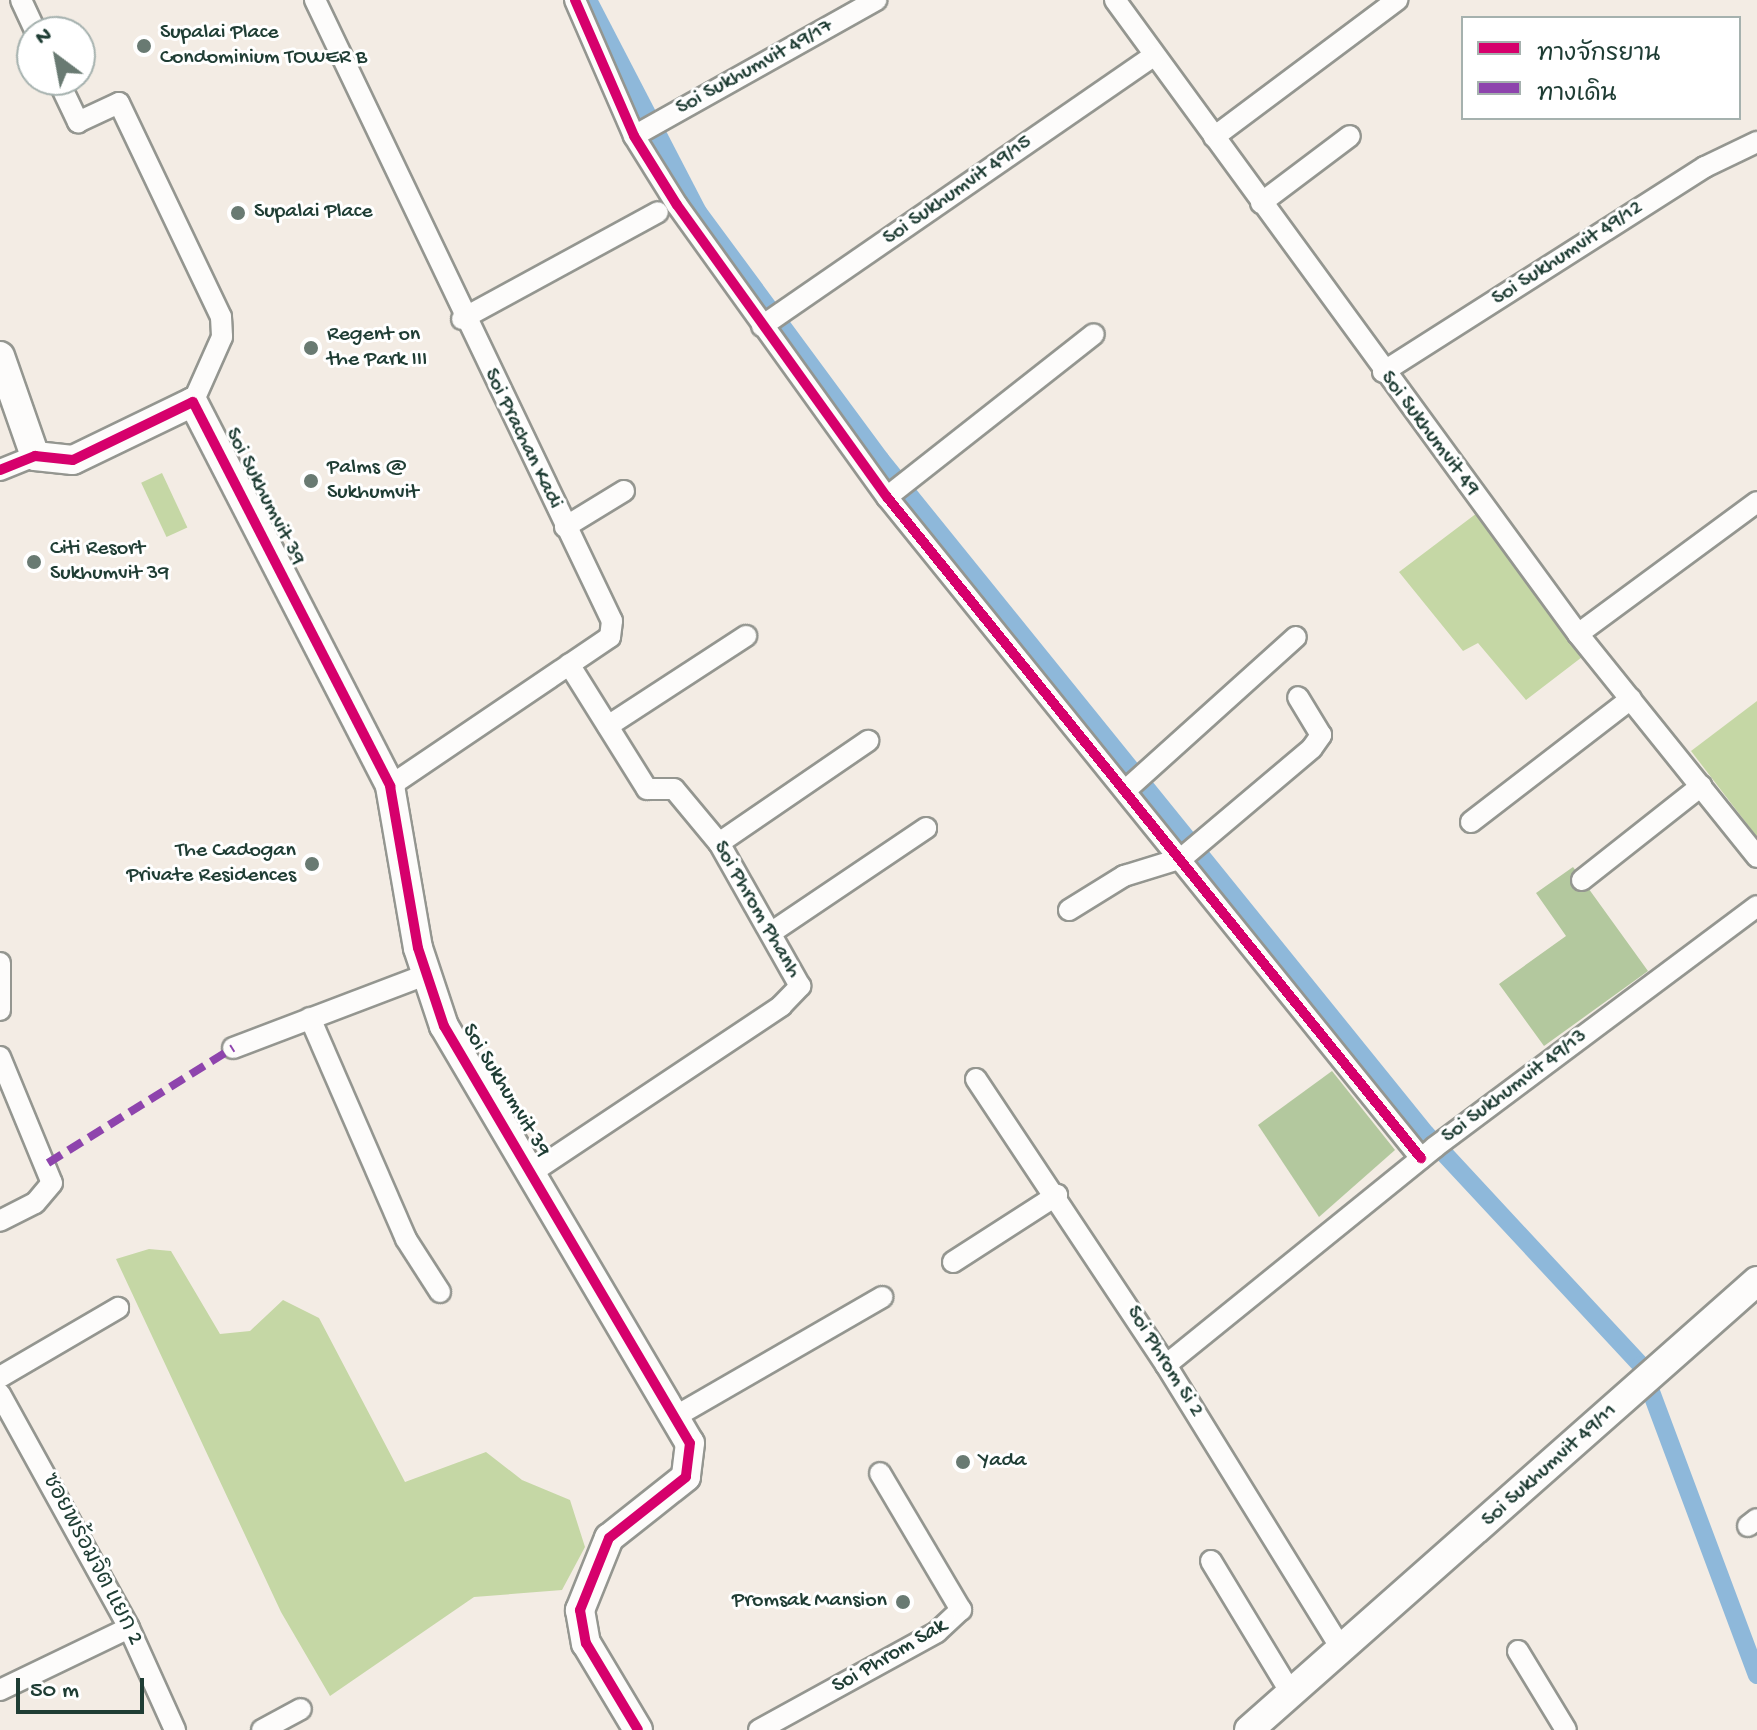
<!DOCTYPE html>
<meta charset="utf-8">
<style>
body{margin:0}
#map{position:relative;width:1757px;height:1730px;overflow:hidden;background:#f3ece4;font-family:"Gochi Hand","Playpen Sans Thai",sans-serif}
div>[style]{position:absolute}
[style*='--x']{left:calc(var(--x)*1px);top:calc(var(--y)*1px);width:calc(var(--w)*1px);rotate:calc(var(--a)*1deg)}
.green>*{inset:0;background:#c5d7a5;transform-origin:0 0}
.forest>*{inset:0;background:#b3c89e}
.canal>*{height:18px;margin:-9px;padding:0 9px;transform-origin:9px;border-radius:9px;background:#8eb8da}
.roads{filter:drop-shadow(2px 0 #949690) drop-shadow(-2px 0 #949690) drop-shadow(0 2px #949690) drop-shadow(0 -2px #949690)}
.street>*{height:20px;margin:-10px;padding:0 10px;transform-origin:10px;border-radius:10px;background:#fdfcfb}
.secondary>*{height:28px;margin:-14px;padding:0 14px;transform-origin:14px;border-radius:14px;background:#fdfcfb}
.quiet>*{height:8px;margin-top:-4px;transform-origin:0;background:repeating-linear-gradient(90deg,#8e44ad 0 16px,transparent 0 24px)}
.cycleway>*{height:10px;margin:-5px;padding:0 5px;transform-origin:5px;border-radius:5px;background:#d6006c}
.dots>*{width:22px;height:22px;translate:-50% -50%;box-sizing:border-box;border:4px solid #fff;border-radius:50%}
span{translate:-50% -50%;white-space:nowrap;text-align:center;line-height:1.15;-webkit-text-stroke:6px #fff;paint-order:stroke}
.poi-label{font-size:22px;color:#1f3d34}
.left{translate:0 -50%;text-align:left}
.right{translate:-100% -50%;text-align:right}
.street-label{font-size:22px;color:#1f3d34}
.legend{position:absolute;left:1461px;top:16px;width:280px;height:104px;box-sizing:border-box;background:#fff;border:2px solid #a5b1ae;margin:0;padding:10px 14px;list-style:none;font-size:24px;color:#1f3d34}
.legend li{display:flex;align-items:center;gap:16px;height:40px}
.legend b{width:40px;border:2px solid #a5b1ae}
.north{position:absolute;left:16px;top:16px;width:80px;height:80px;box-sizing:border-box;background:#fff;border:2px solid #a5b1ae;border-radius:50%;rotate:328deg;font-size:22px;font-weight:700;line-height:32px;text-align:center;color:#1f3d34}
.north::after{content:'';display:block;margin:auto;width:28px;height:36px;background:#697a72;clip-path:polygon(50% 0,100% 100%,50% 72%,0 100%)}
.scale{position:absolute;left:16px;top:1678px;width:128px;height:36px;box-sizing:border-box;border:4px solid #1f3d34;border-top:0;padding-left:10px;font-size:24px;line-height:28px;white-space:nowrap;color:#1f3d34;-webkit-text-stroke:6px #fff;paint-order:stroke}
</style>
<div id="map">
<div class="green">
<div style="left:162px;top:473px;width:60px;height:23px;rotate:65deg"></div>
<div style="clip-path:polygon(1477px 513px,1586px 654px,1526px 700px,1478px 643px,1463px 651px,1399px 572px)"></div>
<div style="clip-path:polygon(1757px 701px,1757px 837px,1691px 751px)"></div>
<div style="clip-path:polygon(149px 1249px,171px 1251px,220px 1334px,250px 1331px,283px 1300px,319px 1318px,405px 1482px,486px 1452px,522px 1480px,570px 1500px,585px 1547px,562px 1590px,474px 1597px,330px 1696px,281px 1612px,116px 1259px)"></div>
</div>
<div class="forest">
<div style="clip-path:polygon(1573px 867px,1648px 971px,1544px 1046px,1499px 984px,1566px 936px,1536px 893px)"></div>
<div style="clip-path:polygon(1332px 1071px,1395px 1150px,1319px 1217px,1258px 1125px)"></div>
</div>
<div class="canal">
<div style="--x:588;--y:0;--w:239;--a:62.6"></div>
<div style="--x:698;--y:212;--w:307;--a:53.6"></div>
<div style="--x:880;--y:459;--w:868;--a:51.03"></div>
<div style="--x:1426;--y:1134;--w:316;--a:47.1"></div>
<div style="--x:1641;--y:1365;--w:331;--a:69.5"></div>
</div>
<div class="roads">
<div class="street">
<div style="--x:21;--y:0;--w:35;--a:65"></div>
<div style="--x:315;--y:0;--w:688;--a:64.44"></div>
<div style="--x:612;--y:621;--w:16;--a:97"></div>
<div style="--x:610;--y:637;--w:266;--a:145.9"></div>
<div style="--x:575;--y:0;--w:148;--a:66.5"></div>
<div style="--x:634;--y:136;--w:81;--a:58.1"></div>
<div style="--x:677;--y:205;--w:360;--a:54.3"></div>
<div style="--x:887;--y:497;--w:850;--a:51.07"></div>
<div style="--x:1115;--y:0;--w:785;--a:53.86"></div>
<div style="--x:1578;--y:634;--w:286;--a:51.2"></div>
<div style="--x:58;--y:80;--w:47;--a:64.5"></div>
<div style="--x:78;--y:122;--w:45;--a:-24.9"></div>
<div style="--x:119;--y:103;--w:237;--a:64.5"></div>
<div style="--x:221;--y:317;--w:20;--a:87"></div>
<div style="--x:222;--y:337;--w:71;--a:114"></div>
<div style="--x:634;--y:136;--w:278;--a:-29.3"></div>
<div style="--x:1214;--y:137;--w:229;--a:-36.8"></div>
<div style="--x:1261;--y:203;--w:111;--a:-37"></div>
<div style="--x:462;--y:319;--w:223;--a:-28.6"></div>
<div style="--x:762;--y:326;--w:476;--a:-34.6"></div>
<div style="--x:1383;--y:372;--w:382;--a:-32.5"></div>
<div style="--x:1705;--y:167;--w:58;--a:-25.7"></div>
<div style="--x:0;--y:470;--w:38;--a:-22"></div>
<div style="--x:887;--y:497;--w:263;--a:-38.2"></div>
<div style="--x:565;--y:527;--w:69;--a:-31.4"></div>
<div style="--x:1578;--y:634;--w:222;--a:-36.4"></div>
<div style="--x:608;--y:726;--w:165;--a:-33.1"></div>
<div style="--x:1127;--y:789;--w:227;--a:-42"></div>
<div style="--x:1471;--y:822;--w:202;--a:-37.6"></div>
<div style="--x:719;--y:843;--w:181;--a:-34.4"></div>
<div style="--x:1582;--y:880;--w:152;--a:-38.3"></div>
<div style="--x:1069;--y:910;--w:65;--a:-31.7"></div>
<div style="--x:1124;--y:876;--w:61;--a:-17.2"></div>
<div style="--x:1182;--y:858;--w:170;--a:-40.2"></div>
<div style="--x:1312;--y:748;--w:16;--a:-55"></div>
<div style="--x:1321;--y:735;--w:44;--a:-121.2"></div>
<div style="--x:772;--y:932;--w:186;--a:-34"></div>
<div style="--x:0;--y:963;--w:47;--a:90"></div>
<div style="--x:310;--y:1018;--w:241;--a:66.5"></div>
<div style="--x:406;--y:1239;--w:63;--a:57.3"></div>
<div style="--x:233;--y:1048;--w:205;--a:-20.8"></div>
<div style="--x:0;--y:1057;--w:136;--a:67.6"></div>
<div style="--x:52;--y:1183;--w:26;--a:130"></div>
<div style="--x:35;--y:1203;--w:39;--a:153"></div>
<div style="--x:976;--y:1079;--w:343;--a:56.4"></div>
<div style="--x:1166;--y:1365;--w:335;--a:58.3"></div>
<div style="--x:531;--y:1173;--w:301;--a:-33.7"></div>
<div style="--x:781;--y:1006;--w:28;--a:-46"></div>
<div style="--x:800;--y:986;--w:164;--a:-119.5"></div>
<div style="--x:719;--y:843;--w:70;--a:-129.8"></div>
<div style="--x:674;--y:789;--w:27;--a:180"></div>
<div style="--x:647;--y:789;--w:147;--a:-122"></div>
<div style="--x:953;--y:1262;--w:124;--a:-32.8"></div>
<div style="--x:1166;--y:1365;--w:346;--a:-39"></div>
<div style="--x:1435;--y:1147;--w:402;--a:-36.8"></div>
<div style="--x:0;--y:1377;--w:137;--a:-30.3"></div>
<div style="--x:0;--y:1394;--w:267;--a:61.1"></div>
<div style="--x:129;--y:1628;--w:112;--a:65.7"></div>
<div style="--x:678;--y:1415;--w:236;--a:-30"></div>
<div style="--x:1748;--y:1526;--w:11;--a:-38"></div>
<div style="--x:1211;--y:1561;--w:157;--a:58.8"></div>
<div style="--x:1518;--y:1651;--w:92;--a:58.7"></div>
<div style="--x:0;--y:1690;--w:143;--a:-25.7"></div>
<div style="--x:262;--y:1730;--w:44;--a:-28.3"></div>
<div style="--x:759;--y:1730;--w:203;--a:-28.8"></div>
<div style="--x:937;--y:1632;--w:33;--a:-43"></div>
<div style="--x:961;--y:1610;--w:159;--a:-120.6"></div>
</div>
<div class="secondary">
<div style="--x:0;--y:356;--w:106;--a:70.7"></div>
<div style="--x:35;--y:456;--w:38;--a:6"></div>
<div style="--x:73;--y:460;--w:133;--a:-25.8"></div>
<div style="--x:193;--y:402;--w:432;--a:62.8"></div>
<div style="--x:390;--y:786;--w:164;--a:80.2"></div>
<div style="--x:418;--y:948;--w:82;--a:71.6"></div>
<div style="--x:444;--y:1026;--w:484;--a:59.5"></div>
<div style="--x:690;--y:1443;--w:34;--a:97"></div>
<div style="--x:686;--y:1477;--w:98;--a:141.6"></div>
<div style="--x:609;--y:1538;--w:78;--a:111.9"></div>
<div style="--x:580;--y:1610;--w:34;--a:80"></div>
<div style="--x:586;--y:1643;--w:101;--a:59.1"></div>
<div style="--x:1249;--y:1730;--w:678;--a:-41.47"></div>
</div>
</div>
<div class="quiet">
<div style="--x:48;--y:1163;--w:218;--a:-31.9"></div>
</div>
<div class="cycleway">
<div style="--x:575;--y:0;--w:148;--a:66.5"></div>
<div style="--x:634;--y:136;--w:81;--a:58.1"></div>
<div style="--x:677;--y:205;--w:360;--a:54.3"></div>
<div style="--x:887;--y:497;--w:850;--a:51.07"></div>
<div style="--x:0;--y:470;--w:38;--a:-22"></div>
<div style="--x:35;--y:456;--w:38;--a:6"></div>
<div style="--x:73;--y:460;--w:133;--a:-25.8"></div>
<div style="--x:193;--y:402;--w:432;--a:62.8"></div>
<div style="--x:390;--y:786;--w:164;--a:80.2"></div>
<div style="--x:418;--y:948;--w:82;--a:71.6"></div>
<div style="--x:444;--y:1026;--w:484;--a:59.5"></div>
<div style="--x:690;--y:1443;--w:34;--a:97"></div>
<div style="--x:686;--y:1477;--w:98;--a:141.6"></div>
<div style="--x:609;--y:1538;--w:78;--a:111.9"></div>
<div style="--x:580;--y:1610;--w:34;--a:80"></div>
<div style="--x:586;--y:1643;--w:101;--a:59.1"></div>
</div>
<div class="dots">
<div style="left:144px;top:46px;background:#697a72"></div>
<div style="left:238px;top:213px;background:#697a72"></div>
<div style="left:311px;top:348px;background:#697a72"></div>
<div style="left:311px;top:481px;background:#697a72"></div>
<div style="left:34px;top:562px;background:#697a72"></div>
<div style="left:312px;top:864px;background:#697a72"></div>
<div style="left:963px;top:1462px;background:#697a72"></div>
<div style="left:903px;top:1602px;background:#697a72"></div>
</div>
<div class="poi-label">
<span class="left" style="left:160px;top:46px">Supalai Place<br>Condominium TOWER B</span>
<span class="left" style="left:254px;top:213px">Supalai Place</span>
<span class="left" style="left:327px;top:348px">Regent on<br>the Park III</span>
<span class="left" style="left:327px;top:481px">Palms @<br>Sukhumvit</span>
<span class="left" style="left:50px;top:562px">Citi Resort<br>Sukhumvit 39</span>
<span class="right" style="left:296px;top:864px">The Cadogan<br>Private Residences</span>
<span class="left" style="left:979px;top:1462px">Yada</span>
<span class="right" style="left:887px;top:1602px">Promsak Mansion</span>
</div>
<div class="street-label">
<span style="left:755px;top:68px;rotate:-29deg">Soi Sukhumvit 49/17</span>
<span style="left:958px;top:191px;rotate:-35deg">Soi Sukhumvit 49/15</span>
<span style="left:1568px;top:254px;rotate:-33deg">Soi Sukhumvit 49/12</span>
<span style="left:1429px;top:434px;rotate:53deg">Soi Sukhumvit 49</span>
<span style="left:522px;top:439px;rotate:64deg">Soi Prachan Kadi</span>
<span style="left:264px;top:497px;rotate:63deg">Soi Sukhumvit 39</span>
<span style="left:756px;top:910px;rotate:60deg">Soi Phrom Phanh</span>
<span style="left:1515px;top:1087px;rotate:-37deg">Soi Sukhumvit 49/13</span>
<span style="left:505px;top:1091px;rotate:59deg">Soi Sukhumvit 39</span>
<span style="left:1164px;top:1362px;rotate:58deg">Soi Phrom Si 2</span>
<span style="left:1550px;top:1466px;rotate:-42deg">Soi Sukhumvit 49/11</span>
<span style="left:91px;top:1560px;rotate:62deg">ซอยพร้อมจิต แยก 2</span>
<span style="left:890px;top:1657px;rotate:-30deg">Soi Phrom Sak</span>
</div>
<ul class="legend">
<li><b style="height:10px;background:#d6006c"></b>ทางจักรยาน</li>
<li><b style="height:10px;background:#8e44ad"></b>ทางเดิน</li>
</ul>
<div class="north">N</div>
<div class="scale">50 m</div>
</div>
